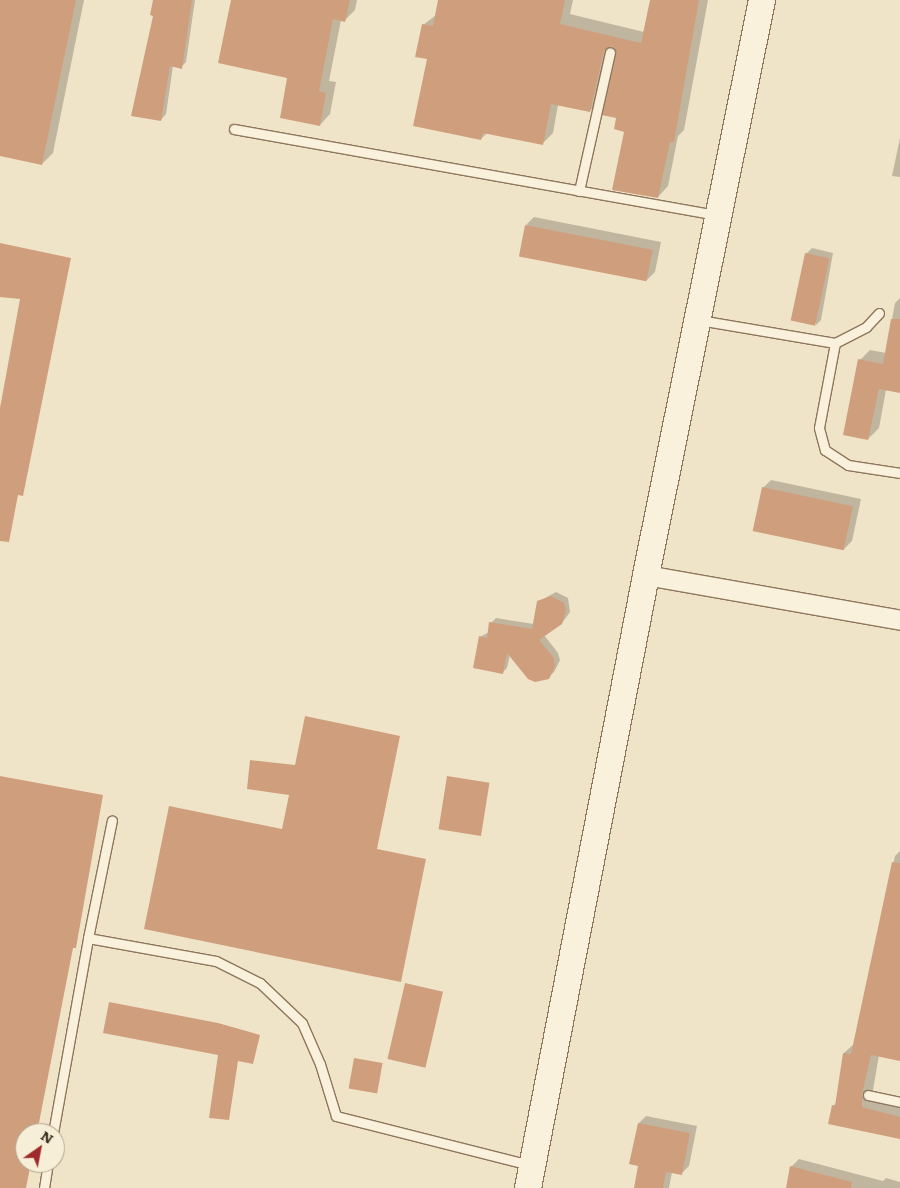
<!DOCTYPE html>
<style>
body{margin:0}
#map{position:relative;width:900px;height:1188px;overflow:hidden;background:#f0e4c8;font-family:Literata,serif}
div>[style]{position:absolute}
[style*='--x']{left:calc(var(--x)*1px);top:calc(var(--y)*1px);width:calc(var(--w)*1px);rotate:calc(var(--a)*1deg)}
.shadow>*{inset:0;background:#0003}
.building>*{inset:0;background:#cf9f7d;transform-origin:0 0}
.roads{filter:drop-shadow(1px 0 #8d765c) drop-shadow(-1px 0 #8d765c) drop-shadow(0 1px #8d765c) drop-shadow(0 -1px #8d765c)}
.lane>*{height:9px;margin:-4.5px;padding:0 4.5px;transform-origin:4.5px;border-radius:4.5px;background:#faf1dc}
.street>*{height:19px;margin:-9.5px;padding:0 9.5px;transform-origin:9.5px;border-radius:9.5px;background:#faf1dc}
.secondary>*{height:26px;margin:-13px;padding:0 13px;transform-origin:13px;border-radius:13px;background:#faf1dc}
span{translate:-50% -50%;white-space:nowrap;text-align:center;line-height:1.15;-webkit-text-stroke:4px #f7eed8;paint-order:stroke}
.north{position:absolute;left:15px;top:1123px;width:50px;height:50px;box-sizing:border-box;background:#f7eed8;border:1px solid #ada18e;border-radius:50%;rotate:33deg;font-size:14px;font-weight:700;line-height:20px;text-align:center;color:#3d2e20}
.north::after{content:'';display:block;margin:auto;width:18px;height:22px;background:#9e2a2b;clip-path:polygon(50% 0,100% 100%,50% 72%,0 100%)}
</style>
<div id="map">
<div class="shadow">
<div style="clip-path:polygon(0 0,84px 0,53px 153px,42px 164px,0 155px)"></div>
<div style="clip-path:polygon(154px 0,195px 0,186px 62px,181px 67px,173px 66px,166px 114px,161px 120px)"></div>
<div style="clip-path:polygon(232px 0,357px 0,355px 10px,345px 20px,341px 20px,329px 81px,336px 82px,330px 114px,320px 125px)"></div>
<div style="clip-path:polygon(439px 0,573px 0,570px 14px,644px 32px,651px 0,708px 0,684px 130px,678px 136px,668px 186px,658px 197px,618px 117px,617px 53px,613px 45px,600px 101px,590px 111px,558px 105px,553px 133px,542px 144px,487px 133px,481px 139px,428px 58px,423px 25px,436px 15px)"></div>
<div style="clip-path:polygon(900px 138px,900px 177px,892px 176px)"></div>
<div style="clip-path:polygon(534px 217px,661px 242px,655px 272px,647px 280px,526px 225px)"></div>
<div style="clip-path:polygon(812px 248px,833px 253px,821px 320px,816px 325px,806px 254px)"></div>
<div style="clip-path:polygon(900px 298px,900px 392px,886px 390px,879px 428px,868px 439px,860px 360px,870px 350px,886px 353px,895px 303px)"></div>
<div style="clip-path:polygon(771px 480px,861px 499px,852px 541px,844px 549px,763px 488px)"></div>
<div style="clip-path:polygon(556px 592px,568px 598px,570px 612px,562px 623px,544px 635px,558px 653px,560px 660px,554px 672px,548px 678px,510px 655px,507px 668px,502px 673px,480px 637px,489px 632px,491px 623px,496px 618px,534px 624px,538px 602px)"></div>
<div style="clip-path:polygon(900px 851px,900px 1060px,879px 1055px,872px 1096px,900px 1104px,900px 1138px,833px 1106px,837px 1102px,844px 1053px,855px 1043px,895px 856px)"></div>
<div style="clip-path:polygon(646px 1116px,697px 1126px,689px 1166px,681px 1174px,672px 1172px,669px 1188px,635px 1188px,639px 1165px,631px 1163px,639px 1123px)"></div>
<div style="clip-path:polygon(799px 1159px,883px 1181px,886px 1178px,900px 1182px,900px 1188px,798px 1188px,791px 1167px)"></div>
</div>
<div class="building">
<div style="clip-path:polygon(0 0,76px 0,42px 165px,0 156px)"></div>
<div style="clip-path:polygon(153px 0,192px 0,182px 69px,170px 66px,161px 121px,131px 116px,153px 16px,150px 15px)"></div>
<div style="clip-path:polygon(231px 0,350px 0,345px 22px,333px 19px,319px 91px,326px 93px,320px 126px,280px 118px,287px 78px,218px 63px)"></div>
<div style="clip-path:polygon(438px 0,565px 0,560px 24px,641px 43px,650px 0,699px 0,674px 142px,670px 142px,658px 198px,612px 190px,624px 132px,614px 129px,616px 118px,602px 115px,616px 53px,612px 46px,604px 51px,590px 112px,551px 104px,543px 145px,483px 133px,481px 140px,413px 126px,427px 59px,415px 57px,422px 24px,433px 26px)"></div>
<div style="left:525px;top:225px;width:130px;height:32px;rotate:11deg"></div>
<div style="clip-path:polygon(0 243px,71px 258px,23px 496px,18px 495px,9px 542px,0 541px,0 408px,20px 299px,0 297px)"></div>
<div style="left:805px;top:253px;width:25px;height:69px;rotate:12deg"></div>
<div style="clip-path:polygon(891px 319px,900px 319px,900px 393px,879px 389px,868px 440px,843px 435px,858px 359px,883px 364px)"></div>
<div style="left:762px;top:487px;width:93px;height:45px;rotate:12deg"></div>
<div style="clip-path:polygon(551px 596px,564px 603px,566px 610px,562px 624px,539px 640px,554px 658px,555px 666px,549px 679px,535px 682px,528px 679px,507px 653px,503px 674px,473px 668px,479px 636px,487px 638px,489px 622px,532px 629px,537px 601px)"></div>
<div style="clip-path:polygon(305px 716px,400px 736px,377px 849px,426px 859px,401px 982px,144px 929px,169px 806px,282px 829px,289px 795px,247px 789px,250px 760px,295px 765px)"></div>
<div style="clip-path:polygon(0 776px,103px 795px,76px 948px,73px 948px,37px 1133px,25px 1133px,25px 1163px,31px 1163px,26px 1188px,0 1188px)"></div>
<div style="left:447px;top:776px;width:43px;height:54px;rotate:9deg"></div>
<div style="clip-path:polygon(892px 862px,900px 863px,900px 1061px,871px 1055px,862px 1094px,862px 1107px,900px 1117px,900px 1139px,828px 1124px,832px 1105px,835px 1106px,843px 1053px,851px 1054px)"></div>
<div style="left:405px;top:983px;width:39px;height:78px;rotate:13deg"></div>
<div style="clip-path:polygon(109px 1002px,218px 1023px,260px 1035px,253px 1064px,238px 1061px,229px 1120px,209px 1118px,218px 1055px,103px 1033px)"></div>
<div style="left:354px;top:1058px;width:29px;height:31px;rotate:10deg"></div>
<div style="clip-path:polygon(638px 1123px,690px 1133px,682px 1175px,666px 1172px,663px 1188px,634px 1188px,638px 1166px,629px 1164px)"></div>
<div style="clip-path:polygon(790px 1166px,852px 1182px,851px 1188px,786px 1188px)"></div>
</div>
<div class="roads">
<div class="lane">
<div style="--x:234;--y:129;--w:492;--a:10.1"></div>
<div style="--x:579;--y:191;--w:142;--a:-77.4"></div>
<div style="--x:699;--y:320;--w:138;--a:9.6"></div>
<div style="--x:835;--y:343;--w:35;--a:-27"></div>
<div style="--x:866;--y:327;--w:19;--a:-47"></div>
<div style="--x:835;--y:343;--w:86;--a:100.7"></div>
<div style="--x:819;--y:428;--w:23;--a:75"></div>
<div style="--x:825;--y:450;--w:27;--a:33"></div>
<div style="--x:848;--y:465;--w:53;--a:8.7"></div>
<div style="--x:88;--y:938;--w:120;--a:-78.5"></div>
<div style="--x:868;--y:1095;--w:33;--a:12"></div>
<div style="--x:53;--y:1133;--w:198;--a:-79.8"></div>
<div style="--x:88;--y:938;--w:130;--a:10.2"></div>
<div style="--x:216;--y:961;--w:49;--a:26.6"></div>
<div style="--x:260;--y:983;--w:58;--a:43.6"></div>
<div style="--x:302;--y:1023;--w:45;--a:66.3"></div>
<div style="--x:320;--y:1064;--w:54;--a:72.9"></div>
<div style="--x:336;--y:1116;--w:200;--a:14.2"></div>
<div style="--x:44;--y:1188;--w:25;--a:-81"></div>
</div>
<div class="street">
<div style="--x:646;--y:575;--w:258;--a:10"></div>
</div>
<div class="secondary">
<div style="--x:528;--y:1188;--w:624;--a:-79.1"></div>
<div style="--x:646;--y:575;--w:587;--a:-78.59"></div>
</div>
</div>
<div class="north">N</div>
</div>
